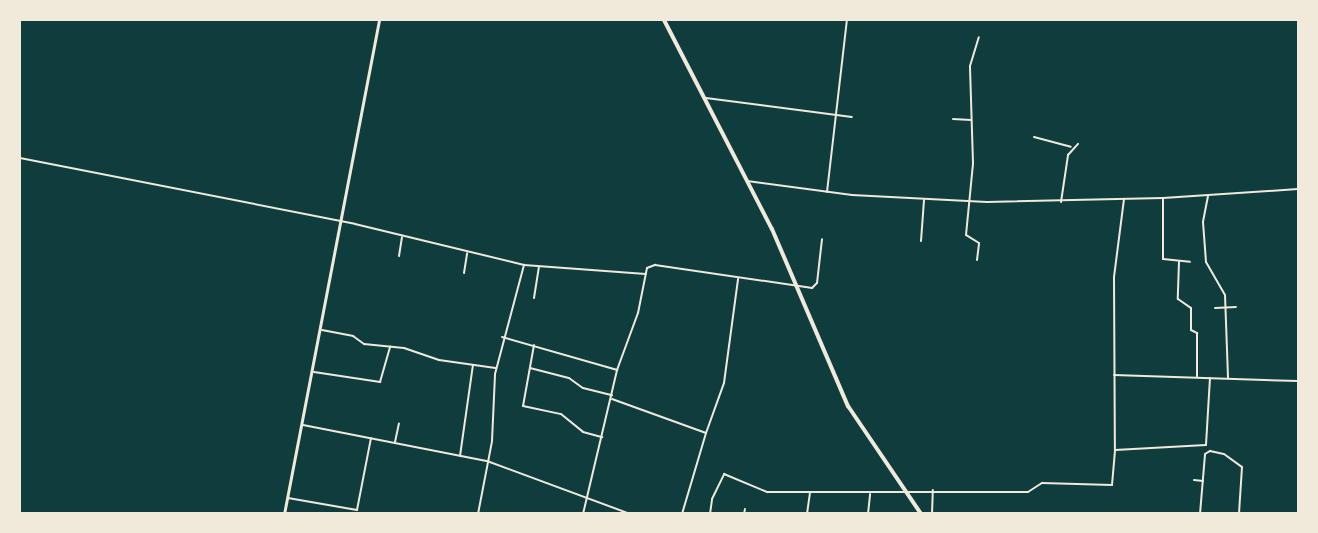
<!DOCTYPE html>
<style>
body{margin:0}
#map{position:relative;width:1318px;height:533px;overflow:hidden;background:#0f3d3e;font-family:Bitter,serif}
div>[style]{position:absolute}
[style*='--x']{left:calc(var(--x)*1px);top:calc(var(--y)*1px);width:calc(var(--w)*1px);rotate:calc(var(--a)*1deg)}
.minor>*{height:2px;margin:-1px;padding:0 1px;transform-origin:1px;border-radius:1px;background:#f1e9da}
.tertiary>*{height:3px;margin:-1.5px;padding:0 1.5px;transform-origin:1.5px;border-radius:1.5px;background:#f1e9da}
.trunk>*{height:4px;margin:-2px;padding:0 2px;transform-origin:2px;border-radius:2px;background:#f1e9da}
span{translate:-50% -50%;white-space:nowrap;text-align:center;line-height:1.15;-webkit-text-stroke:6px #f1e9da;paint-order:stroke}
.frame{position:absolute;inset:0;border:21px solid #f1e9da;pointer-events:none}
</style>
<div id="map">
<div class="minor">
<div style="--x:706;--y:98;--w:147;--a:7.4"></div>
<div style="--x:953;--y:119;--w:18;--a:3"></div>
<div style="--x:1034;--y:137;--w:38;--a:15"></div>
<div style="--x:20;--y:158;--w:341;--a:11.1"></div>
<div style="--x:355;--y:224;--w:174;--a:13.6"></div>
<div style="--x:524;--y:265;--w:122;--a:4.2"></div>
<div style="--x:747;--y:181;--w:106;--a:7.6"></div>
<div style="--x:852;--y:195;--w:135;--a:3"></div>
<div style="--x:987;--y:202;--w:176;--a:-1.3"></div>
<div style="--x:1163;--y:198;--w:135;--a:-3.8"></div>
<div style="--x:827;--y:192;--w:173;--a:-83.4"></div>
<div style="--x:1208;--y:196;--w:26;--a:101"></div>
<div style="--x:1203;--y:222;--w:40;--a:85.7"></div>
<div style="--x:1206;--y:262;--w:38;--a:60"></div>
<div style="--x:1225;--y:295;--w:83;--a:87.9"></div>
<div style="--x:1163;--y:198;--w:61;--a:90"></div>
<div style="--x:1163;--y:259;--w:27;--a:6"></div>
<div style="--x:1124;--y:199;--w:79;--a:97.3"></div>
<div style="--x:1114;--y:277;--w:173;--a:89.7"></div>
<div style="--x:1115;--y:450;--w:91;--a:-3.1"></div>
<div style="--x:1206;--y:445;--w:67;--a:-86.6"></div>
<div style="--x:1061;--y:202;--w:48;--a:-81.5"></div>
<div style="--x:1068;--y:155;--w:15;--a:-48"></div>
<div style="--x:921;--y:241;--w:41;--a:-85.8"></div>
<div style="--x:399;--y:256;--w:19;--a:-81"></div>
<div style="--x:977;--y:260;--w:17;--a:-83"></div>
<div style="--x:979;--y:243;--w:15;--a:-148"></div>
<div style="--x:966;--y:235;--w:72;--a:-84.4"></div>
<div style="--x:973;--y:163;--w:97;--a:-91.8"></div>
<div style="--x:970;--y:66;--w:30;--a:-73"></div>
<div style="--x:1179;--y:262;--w:37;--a:92"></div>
<div style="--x:1178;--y:299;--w:16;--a:35"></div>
<div style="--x:1191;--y:308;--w:22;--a:90"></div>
<div style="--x:1191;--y:330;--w:7;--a:27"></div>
<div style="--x:1197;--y:333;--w:44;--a:90"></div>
<div style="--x:464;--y:273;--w:20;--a:-81"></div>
<div style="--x:534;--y:298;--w:31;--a:-81"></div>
<div style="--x:1215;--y:308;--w:21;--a:-3"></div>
<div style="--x:322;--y:330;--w:32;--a:11"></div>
<div style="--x:353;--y:336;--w:14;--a:36"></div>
<div style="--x:364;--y:344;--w:40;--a:5.7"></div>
<div style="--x:404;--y:348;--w:37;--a:19"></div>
<div style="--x:439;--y:360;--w:57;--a:8.1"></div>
<div style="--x:502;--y:337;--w:120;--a:16"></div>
<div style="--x:534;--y:345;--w:62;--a:100.2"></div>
<div style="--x:523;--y:406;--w:39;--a:12"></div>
<div style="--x:561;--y:414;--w:28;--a:39"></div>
<div style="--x:583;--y:432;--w:20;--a:15"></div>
<div style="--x:530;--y:368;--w:40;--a:14.4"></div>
<div style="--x:569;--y:378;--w:17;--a:36"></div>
<div style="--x:583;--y:388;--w:30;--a:14"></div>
<div style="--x:314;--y:372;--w:67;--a:8.6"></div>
<div style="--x:380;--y:382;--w:37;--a:-74"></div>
<div style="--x:1114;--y:375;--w:184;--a:1.9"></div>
<div style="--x:612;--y:399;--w:100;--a:19.9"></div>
<div style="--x:706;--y:433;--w:53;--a:-70.2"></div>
<div style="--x:724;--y:383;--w:105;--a:-82.3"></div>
<div style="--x:303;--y:425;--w:187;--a:11.1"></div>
<div style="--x:487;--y:461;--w:153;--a:20.3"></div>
<div style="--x:395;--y:442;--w:19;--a:-78"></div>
<div style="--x:460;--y:456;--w:92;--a:-81.9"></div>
<div style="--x:1194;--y:480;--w:9;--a:6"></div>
<div style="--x:288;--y:498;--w:70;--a:9.9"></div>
<div style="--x:357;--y:510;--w:73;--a:-79"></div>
<div style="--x:478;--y:514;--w:74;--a:-79.1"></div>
<div style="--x:492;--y:441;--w:67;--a:-87.4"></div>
<div style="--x:495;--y:374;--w:113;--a:-75.1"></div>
<div style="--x:583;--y:514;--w:148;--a:-76.7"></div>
<div style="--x:617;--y:370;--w:61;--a:-69.8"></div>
<div style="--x:638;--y:313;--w:46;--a:-78.7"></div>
<div style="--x:647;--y:268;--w:9;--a:-21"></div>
<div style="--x:655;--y:265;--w:159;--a:8.3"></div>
<div style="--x:812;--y:288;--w:7;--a:-45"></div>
<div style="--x:817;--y:283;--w:44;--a:-83.5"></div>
<div style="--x:682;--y:514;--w:84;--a:-73.5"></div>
<div style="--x:710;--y:514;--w:15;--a:-82"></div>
<div style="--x:712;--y:499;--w:28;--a:-64"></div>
<div style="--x:724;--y:474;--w:47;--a:22.7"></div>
<div style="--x:767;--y:492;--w:261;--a:0"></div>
<div style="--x:1028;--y:492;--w:17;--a:-33"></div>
<div style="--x:1042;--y:483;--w:70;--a:1.6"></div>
<div style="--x:1112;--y:485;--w:35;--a:-85"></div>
<div style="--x:744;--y:514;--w:5;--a:-79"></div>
<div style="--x:807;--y:514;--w:21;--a:-82"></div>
<div style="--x:868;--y:514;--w:20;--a:-84"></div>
<div style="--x:932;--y:514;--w:24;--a:-88"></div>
<div style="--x:1200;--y:514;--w:60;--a:-85.2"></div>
<div style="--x:1205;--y:454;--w:6;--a:-31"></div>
<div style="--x:1210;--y:451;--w:14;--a:12"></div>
<div style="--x:1224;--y:454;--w:22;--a:36"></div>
<div style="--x:1242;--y:467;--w:47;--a:93.7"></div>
</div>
<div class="tertiary">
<div style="--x:284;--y:514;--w:503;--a:-79.11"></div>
</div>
<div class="trunk">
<div style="--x:664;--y:20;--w:235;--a:62.7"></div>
<div style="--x:772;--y:229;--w:193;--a:66.8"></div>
<div style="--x:848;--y:406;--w:130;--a:55.9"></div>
</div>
<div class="frame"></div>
</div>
